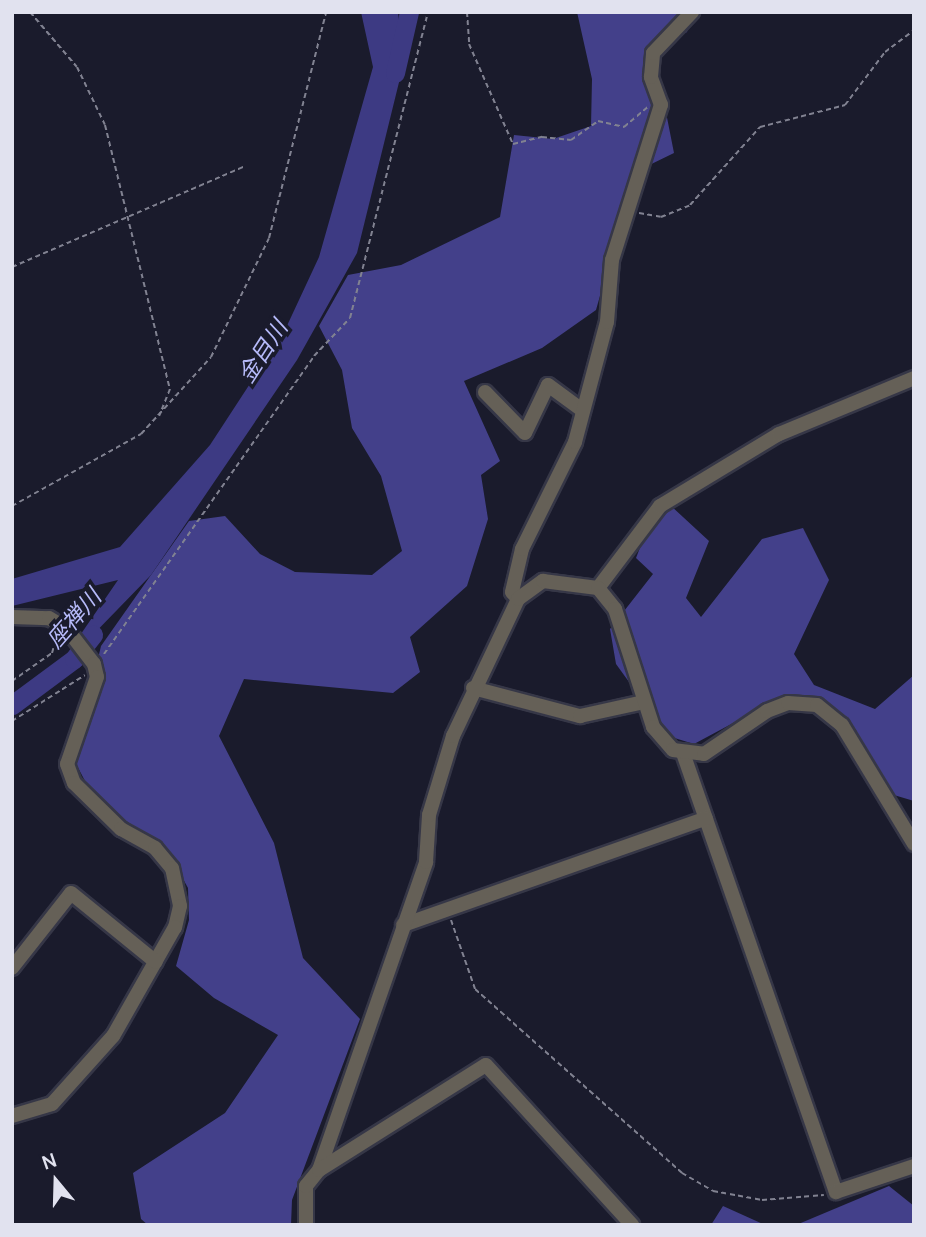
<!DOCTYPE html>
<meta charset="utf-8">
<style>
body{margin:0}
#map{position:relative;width:926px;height:1237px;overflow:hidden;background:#1a1b2c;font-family:Manrope,"Noto Sans JP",sans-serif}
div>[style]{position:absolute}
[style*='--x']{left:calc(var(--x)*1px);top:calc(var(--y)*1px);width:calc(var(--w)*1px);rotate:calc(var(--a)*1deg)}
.forest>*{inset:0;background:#43408a}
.water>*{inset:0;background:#3d3a83}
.river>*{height:19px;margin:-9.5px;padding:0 9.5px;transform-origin:9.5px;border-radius:9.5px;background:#3d3a83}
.path>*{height:2px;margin-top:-1px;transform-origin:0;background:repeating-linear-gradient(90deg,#818291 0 5px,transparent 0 8.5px)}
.roads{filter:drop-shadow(2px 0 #363747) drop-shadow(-2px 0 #363747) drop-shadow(0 2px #363747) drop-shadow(0 -2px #363747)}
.minor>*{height:14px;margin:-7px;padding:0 7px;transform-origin:7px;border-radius:7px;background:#656057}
span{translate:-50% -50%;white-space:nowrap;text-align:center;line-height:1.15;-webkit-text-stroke:7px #1a1b2c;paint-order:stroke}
.water-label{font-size:23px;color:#b6baf9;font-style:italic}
.frame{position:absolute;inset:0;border:14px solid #e1e2ef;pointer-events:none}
.north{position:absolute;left:21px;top:1146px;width:70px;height:70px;-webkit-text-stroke:5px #1a1b2c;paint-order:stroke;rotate:341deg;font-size:19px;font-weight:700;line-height:28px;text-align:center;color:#e1e2ef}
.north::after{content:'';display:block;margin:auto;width:24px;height:32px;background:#e1e2ef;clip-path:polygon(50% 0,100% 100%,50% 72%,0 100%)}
</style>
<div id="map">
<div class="forest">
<div style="clip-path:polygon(577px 12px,692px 12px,687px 32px,646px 54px,660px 82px,674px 153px,635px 172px,596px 310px,542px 348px,464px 381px,500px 461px,481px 475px,488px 519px,467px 586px,410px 637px,420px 672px,393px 693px,244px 679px,219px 736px,274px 843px,303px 958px,360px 1019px,292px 1200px,291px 1225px,148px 1225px,141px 1219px,133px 1173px,225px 1113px,278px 1035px,214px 998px,176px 966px,189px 920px,188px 888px,166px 848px,95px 800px,74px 760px,101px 646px,189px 521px,225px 516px,260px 554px,295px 572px,372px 575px,402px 551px,381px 476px,352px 428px,342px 370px,319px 326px,348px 275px,401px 265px,500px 217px,514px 135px,553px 139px,591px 126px,592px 79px)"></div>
<div style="clip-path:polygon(670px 505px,709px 541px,686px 598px,701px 617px,762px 539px,803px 528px,829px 580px,794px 654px,814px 685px,875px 709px,914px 675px,914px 801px,877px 790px,856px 730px,805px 696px,774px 701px,694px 744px,668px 736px,616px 664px,610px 629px,653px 574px,636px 558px,653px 514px)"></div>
<div style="clip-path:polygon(889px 1186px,914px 1206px,914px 1225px,796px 1225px)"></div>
<div style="clip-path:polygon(723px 1206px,765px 1225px,766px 1225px,711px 1225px)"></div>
</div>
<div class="water">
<div style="clip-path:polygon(361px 12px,398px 12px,403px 66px,357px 253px,297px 360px,151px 575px,50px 679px,118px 580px,12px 606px,12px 579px,120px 547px,210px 445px,285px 330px,319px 257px,373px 67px)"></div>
</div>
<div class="river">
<div style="--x:395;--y:73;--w:63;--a:-77.1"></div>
<div style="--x:12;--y:705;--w:77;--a:-36.6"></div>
<div style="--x:74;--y:659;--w:31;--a:-52"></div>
</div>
<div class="path">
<div style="--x:30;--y:12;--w:72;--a:49.5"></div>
<div style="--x:77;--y:67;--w:64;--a:64.2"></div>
<div style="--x:105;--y:125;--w:272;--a:76.2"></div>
<div style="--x:170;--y:389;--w:29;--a:112"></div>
<div style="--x:467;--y:12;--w:32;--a:86"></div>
<div style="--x:469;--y:44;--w:109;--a:66.3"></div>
<div style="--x:513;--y:144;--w:30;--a:-14"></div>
<div style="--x:542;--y:137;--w:29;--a:6"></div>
<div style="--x:571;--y:140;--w:33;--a:-35"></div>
<div style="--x:598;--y:121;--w:27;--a:13"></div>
<div style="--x:624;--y:127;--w:31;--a:-40"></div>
<div style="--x:639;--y:213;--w:22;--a:10"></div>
<div style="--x:661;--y:217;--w:31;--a:-22"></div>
<div style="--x:690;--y:205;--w:105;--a:-48.1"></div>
<div style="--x:760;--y:127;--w:88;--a:-14.5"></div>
<div style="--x:845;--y:105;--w:66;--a:-53"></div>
<div style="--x:885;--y:52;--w:36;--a:-37"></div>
<div style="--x:12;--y:267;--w:252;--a:-23.4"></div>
<div style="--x:12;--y:506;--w:148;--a:-29.2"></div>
<div style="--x:141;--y:434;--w:104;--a:-47.7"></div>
<div style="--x:211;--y:357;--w:132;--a:-64"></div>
<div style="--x:269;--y:238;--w:233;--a:-75.8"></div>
<div style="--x:104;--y:654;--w:365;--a:-54.8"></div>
<div style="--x:314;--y:356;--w:52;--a:-46.5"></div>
<div style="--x:350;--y:318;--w:316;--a:-75.7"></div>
<div style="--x:12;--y:681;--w:49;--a:-35"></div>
<div style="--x:52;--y:653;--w:18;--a:-74"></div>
<div style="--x:12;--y:721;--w:86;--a:-32.2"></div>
<div style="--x:451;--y:920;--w:73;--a:70.8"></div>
<div style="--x:475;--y:989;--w:277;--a:41.6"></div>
<div style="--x:682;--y:1173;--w:36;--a:30"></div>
<div style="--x:713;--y:1191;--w:50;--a:10.4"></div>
<div style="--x:762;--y:1200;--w:62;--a:-4.6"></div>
</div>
<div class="roads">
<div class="minor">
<div style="--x:485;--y:392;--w:57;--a:45.7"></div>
<div style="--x:525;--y:433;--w:53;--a:-64.4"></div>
<div style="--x:548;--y:385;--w:42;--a:36.3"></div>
<div style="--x:598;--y:588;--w:103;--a:-52.9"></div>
<div style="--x:660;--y:506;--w:139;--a:-31.2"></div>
<div style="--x:779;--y:434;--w:146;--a:-22.5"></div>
<div style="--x:518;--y:599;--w:9;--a:-131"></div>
<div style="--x:512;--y:592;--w:44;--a:-76.9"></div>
<div style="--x:522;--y:549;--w:119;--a:-63.6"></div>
<div style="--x:575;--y:442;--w:124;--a:-75.1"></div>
<div style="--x:607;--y:322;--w:62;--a:-85.4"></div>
<div style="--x:612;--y:260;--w:163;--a:-72.5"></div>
<div style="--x:661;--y:105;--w:30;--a:-110"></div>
<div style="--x:651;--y:77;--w:24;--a:-85"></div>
<div style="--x:653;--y:53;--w:57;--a:-46.4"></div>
<div style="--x:12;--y:617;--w:37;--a:2"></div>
<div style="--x:49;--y:618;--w:21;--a:31"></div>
<div style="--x:67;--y:629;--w:44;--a:52.4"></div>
<div style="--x:94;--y:664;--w:13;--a:77"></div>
<div style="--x:97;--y:677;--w:92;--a:109"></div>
<div style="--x:67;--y:764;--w:20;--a:70"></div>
<div style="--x:74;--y:783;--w:66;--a:44.4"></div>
<div style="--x:121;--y:829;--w:39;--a:29"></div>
<div style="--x:155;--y:848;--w:26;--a:50"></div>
<div style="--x:172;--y:868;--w:39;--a:78"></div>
<div style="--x:180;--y:906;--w:22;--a:103"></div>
<div style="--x:175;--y:927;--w:125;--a:119.6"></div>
<div style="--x:113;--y:1036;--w:91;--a:131.9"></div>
<div style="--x:52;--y:1104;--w:42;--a:163.3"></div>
<div style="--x:473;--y:688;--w:111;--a:14.7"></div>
<div style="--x:580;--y:716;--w:66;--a:-12.3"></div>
<div style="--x:683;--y:753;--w:465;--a:70.8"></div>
<div style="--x:836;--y:1192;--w:82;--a:-18.4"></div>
<div style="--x:403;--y:925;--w:321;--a:-19.4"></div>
<div style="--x:12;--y:968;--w:95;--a:-51.8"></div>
<div style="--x:71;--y:893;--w:109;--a:39.1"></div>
<div style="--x:319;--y:1170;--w:326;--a:-70.8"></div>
<div style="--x:426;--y:862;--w:47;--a:-86.3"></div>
<div style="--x:429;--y:815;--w:83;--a:-73.1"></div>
<div style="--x:453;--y:736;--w:152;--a:-64.6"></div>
<div style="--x:518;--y:599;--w:31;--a:-36"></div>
<div style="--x:543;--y:581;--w:55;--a:7.3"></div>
<div style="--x:598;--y:588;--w:27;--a:51"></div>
<div style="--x:615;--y:609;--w:124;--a:72.1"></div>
<div style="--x:653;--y:727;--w:30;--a:49"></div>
<div style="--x:673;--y:750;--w:31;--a:7"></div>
<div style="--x:704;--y:754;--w:76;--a:-34.3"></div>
<div style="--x:767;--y:711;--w:22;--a:-21"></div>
<div style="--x:788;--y:703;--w:29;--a:4"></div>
<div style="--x:817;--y:705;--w:32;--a:39"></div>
<div style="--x:842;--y:725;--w:139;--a:58.8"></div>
<div style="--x:306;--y:1225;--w:39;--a:-90"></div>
<div style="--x:306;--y:1186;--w:21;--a:-51"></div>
<div style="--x:319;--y:1170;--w:197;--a:-32.2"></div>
<div style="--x:486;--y:1065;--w:217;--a:47.6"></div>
</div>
</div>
<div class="water-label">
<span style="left:262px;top:351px;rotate:-57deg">金目川</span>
<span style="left:73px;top:618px;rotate:-49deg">座禅川</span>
</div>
<div class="frame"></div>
<div class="north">N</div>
</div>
